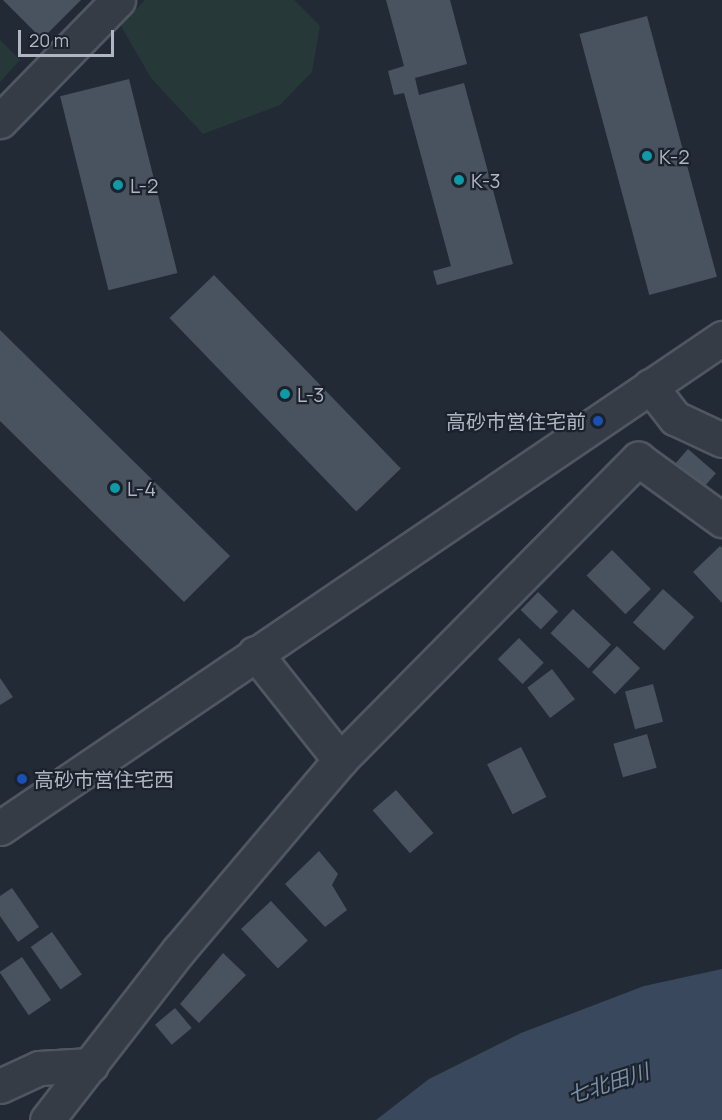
<!DOCTYPE html>
<meta charset="utf-8">
<style>
body{margin:0}
#map{position:relative;width:722px;height:1120px;overflow:hidden;background:#222a35;font-family:Manrope,"Noto Sans JP",sans-serif}
div>[style]{position:absolute}
[style*='--x']{left:calc(var(--x)*1px);top:calc(var(--y)*1px);width:calc(var(--w)*1px);rotate:calc(var(--a)*1deg)}
.green>*{inset:0;background:#273838}
.water>*{inset:0;background:#39485d}
.building>*{inset:0;background:#49525f;transform-origin:0 0}
.roads{filter:drop-shadow(2px 0 #505761) drop-shadow(-2px 0 #505761) drop-shadow(0 2px #505761) drop-shadow(0 -2px #505761)}
.minor>*{height:33px;margin:-16.5px;padding:0 16.5px;transform-origin:16.5px;border-radius:16.5px;background:#363c46}
.dots>*{width:16px;height:16px;translate:-50% -50%;box-sizing:border-box;border:3px solid #1b222b;border-radius:50%}
span{translate:-50% -50%;white-space:nowrap;text-align:center;line-height:1.15;-webkit-text-stroke:4.5px #1b222b;paint-order:stroke}
.poi-label{font-size:20px;color:#b0b7c3}
.left{translate:0 -50%;text-align:left}
.right{translate:-100% -50%;text-align:right}
.water-label{font-size:21px;color:#7b8ea8;font-style:italic}
.scale{position:absolute;left:18px;top:30px;width:96px;height:27px;box-sizing:border-box;border:3px solid #b0b7c3;border-top:0;padding-left:8px;font-size:18px;line-height:21px;white-space:nowrap;color:#b0b7c3;-webkit-text-stroke:4px #1b222b;paint-order:stroke}
</style>
<div id="map">
<div class="green">
<div style="clip-path:polygon(145px 0,294px 0,320px 26px,312px 72px,280px 105px,203px 134px,151px 78px,121px 26px)"></div>
<div style="clip-path:polygon(0 40px,20px 60px,0 82px)"></div>
</div>
<div class="water">
<div style="clip-path:polygon(722px 969px,722px 1120px,376px 1120px,429px 1079px,521px 1033px,644px 986px)"></div>
</div>
<div class="building">
<div style="clip-path:polygon(3px 0,81px 0,42px 39px)"></div>
<div style="clip-path:polygon(386px 0,450px 0,467px 64px,415px 78px,419px 95px,464px 83px,513px 264px,437px 285px,433px 271px,451px 266px,404px 93px,394px 95px,388px 71px,404px 66px)"></div>
<div style="left:647px;top:16px;width:270px;height:70px;rotate:75deg"></div>
<div style="left:129px;top:79px;width:200px;height:71px;rotate:76deg"></div>
<div style="left:214px;top:275px;width:269px;height:62px;rotate:46deg"></div>
<div style="clip-path:polygon(0 330px,230px 556px,184px 602px,0 421px)"></div>
<div style="left:688px;top:449px;width:37px;height:22px;rotate:41deg"></div>
<div style="clip-path:polygon(720px 546px,722px 548px,722px 603px,693px 572px)"></div>
<div style="left:612px;top:550px;width:55px;height:36px;rotate:45deg"></div>
<div style="left:663px;top:589px;width:42px;height:45px;rotate:42deg"></div>
<div style="left:538px;top:592px;width:28px;height:25px;rotate:44deg"></div>
<div style="left:573px;top:609px;width:52px;height:33px;rotate:43deg"></div>
<div style="left:519px;top:638px;width:35px;height:30px;rotate:45deg"></div>
<div style="left:617px;top:646px;width:32px;height:36px;rotate:44deg"></div>
<div style="left:552px;top:669px;width:38px;height:31px;rotate:53deg"></div>
<div style="clip-path:polygon(0 678px,13px 697px,0 705px)"></div>
<div style="left:653px;top:684px;width:39px;height:29px;rotate:75deg"></div>
<div style="left:647px;top:734px;width:35px;height:35px;rotate:74deg"></div>
<div style="left:521px;top:747px;width:56px;height:38px;rotate:63deg"></div>
<div style="left:396px;top:790px;width:57px;height:31px;rotate:49deg"></div>
<div style="clip-path:polygon(319px 851px,338px 874px,332px 885px,347px 910px,325px 927px,285px 884px)"></div>
<div style="clip-path:polygon(12px 888px,39px 927px,18px 942px,0 916px,0 896px)"></div>
<div style="left:271px;top:901px;width:54px;height:41px;rotate:47deg"></div>
<div style="left:52px;top:932px;width:52px;height:26px;rotate:55deg"></div>
<div style="clip-path:polygon(223px 953px,246px 975px,199px 1023px,180px 1004px)"></div>
<div style="left:22px;top:957px;width:52px;height:27px;rotate:56deg"></div>
<div style="left:175px;top:1008px;width:26px;height:26px;rotate:50deg"></div>
</div>
<div class="roads">
<div class="minor">
<div style="--x:0;--y:121;--w:169;--a:-45.7"></div>
<div style="--x:650;--y:386;--w:41;--a:52"></div>
<div style="--x:675;--y:418;--w:52;--a:25.1"></div>
<div style="--x:255;--y:653;--w:137;--a:51.5"></div>
<div style="--x:0;--y:828;--w:873;--a:-34.16"></div>
<div style="--x:0;--y:1086;--w:43;--a:-24.8"></div>
<div style="--x:39;--y:1068;--w:52;--a:-3.3"></div>
<div style="--x:47;--y:1120;--w:215;--a:-52.2"></div>
<div style="--x:179;--y:950;--w:249;--a:-49.7"></div>
<div style="--x:340;--y:760;--w:424;--a:-45.3"></div>
<div style="--x:638;--y:459;--w:104;--a:36"></div>
</div>
</div>
<div class="dots">
<div style="left:647px;top:156px;background:#0f9aa8"></div>
<div style="left:459px;top:180px;background:#0f9aa8"></div>
<div style="left:118px;top:185px;background:#0f9aa8"></div>
<div style="left:285px;top:394px;background:#0f9aa8"></div>
<div style="left:598px;top:421px;background:#1a4fb4"></div>
<div style="left:115px;top:488px;background:#0f9aa8"></div>
<div style="left:22px;top:779px;background:#1a4fb4"></div>
</div>
<div class="poi-label">
<span class="left" style="left:659px;top:156px">K-2</span>
<span class="left" style="left:471px;top:180px">K-3</span>
<span class="left" style="left:130px;top:185px">L-2</span>
<span class="left" style="left:297px;top:394px">L-3</span>
<span class="right" style="left:586px;top:421px">高砂市営住宅前</span>
<span class="left" style="left:127px;top:488px">L-4</span>
<span class="left" style="left:34px;top:779px">高砂市営住宅西</span>
</div>
<div class="water-label">
<span style="left:608px;top:1083px;rotate:-18deg">七北田川</span>
</div>
<div class="scale">20 m</div>
</div>
